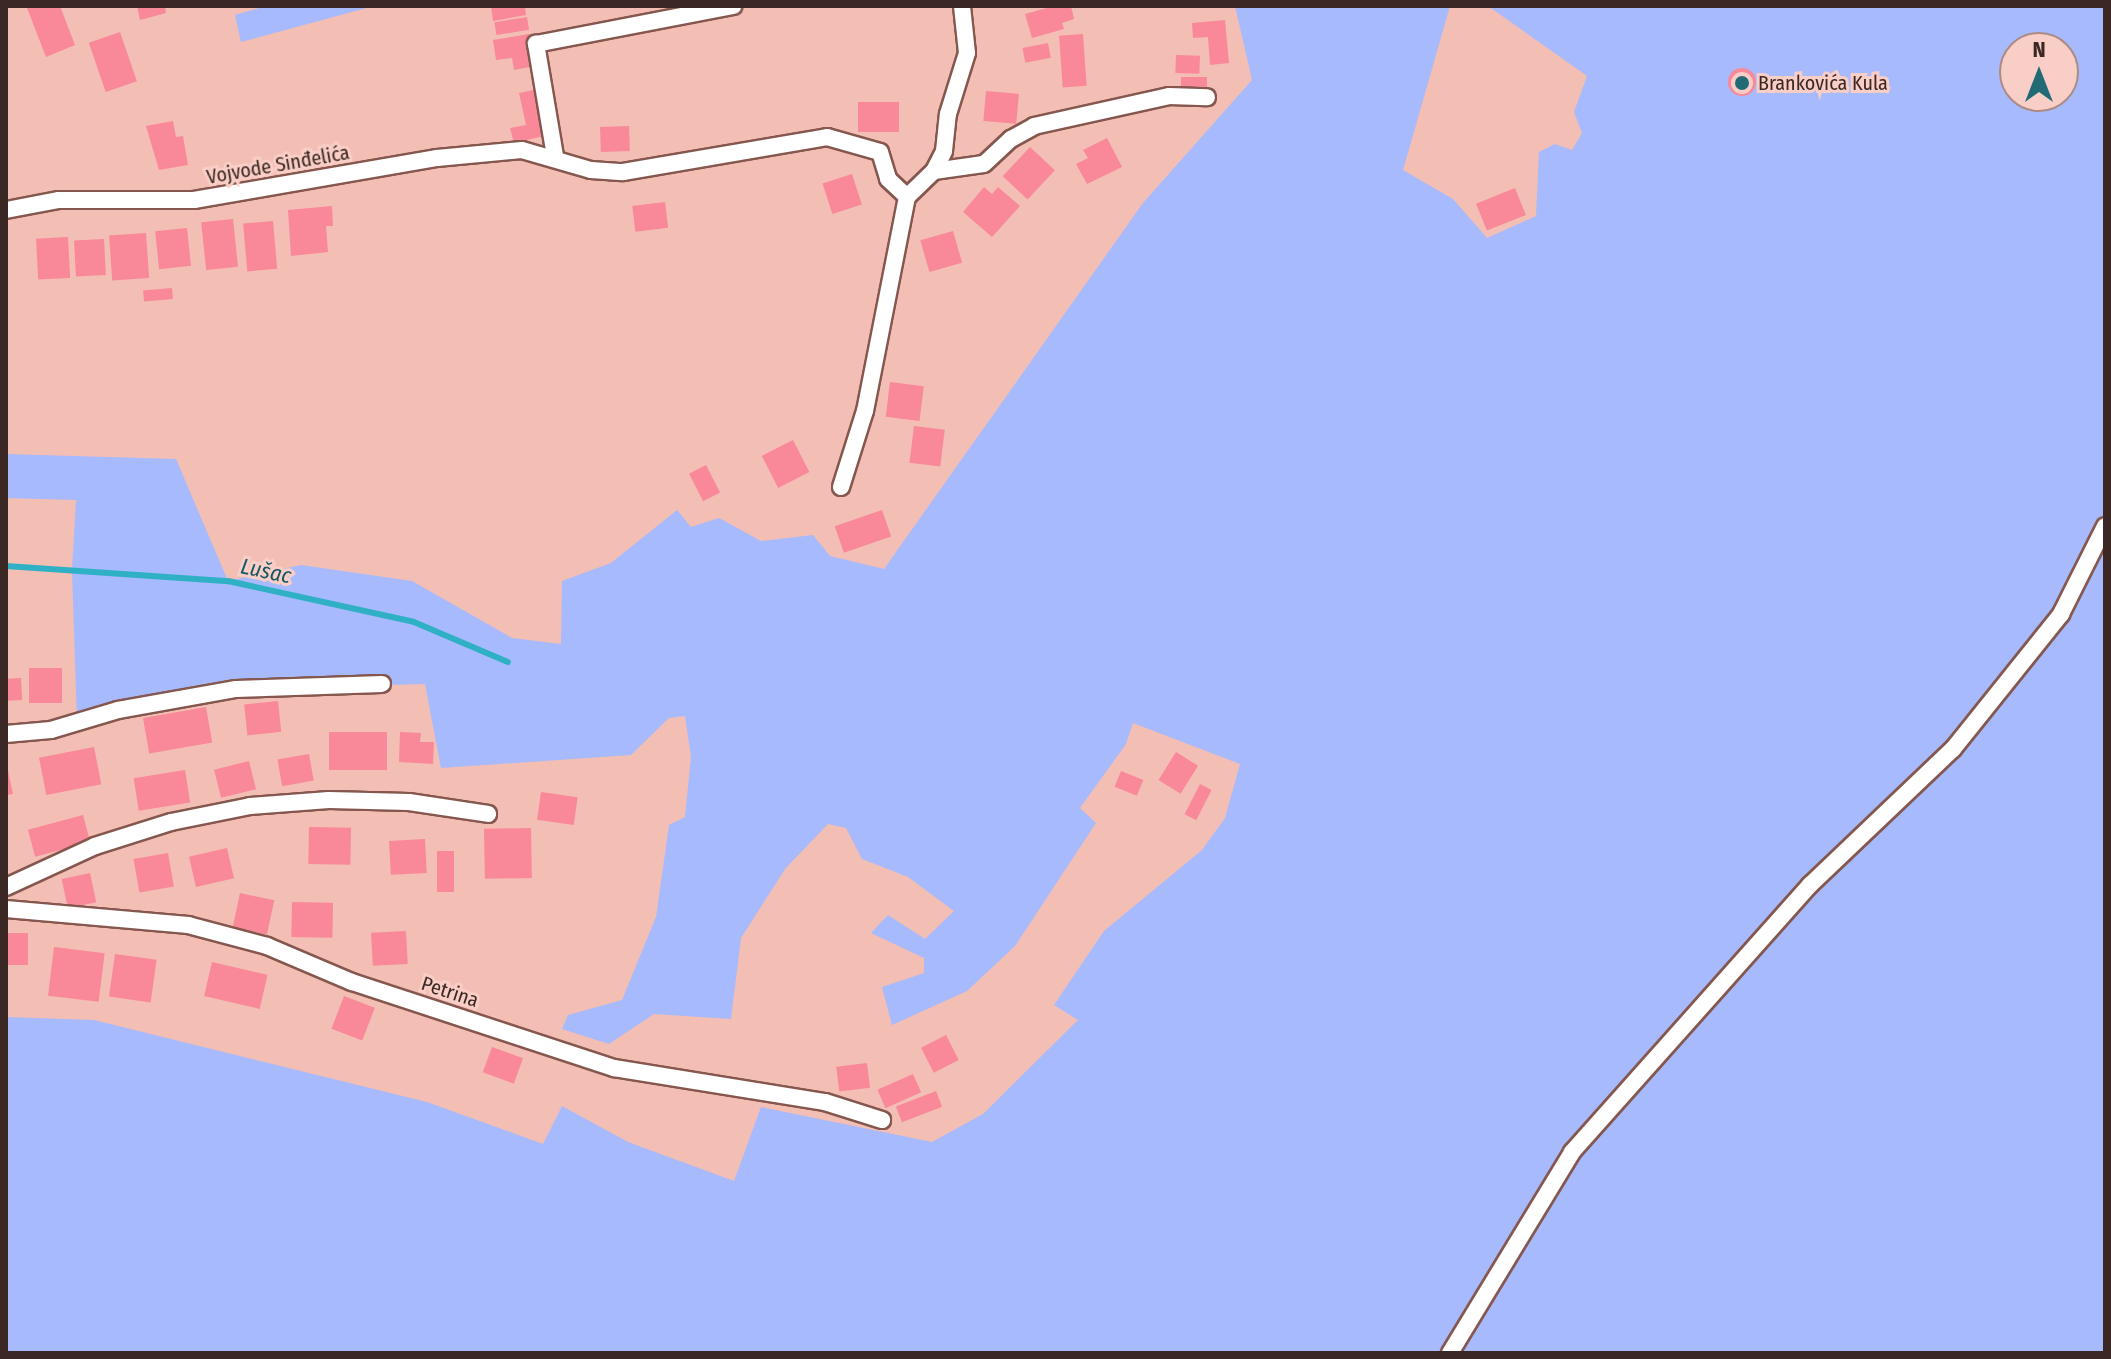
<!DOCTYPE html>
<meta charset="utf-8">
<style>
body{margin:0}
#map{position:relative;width:2111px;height:1359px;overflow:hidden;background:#f3beb4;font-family:"Fira Sans Condensed",sans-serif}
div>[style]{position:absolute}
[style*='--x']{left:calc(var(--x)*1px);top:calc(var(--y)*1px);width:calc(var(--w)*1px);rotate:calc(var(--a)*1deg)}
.green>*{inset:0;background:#a6bafd}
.stream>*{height:6px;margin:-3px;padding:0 3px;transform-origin:3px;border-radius:3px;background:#30b0c5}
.building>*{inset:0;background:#f98899;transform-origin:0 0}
.round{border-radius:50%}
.roads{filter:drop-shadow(2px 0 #85574e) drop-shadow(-2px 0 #85574e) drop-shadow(0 2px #85574e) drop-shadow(0 -2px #85574e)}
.minor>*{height:16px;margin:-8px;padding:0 8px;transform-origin:8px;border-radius:8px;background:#fff}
.dots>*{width:22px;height:22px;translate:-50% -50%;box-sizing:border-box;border:4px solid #f9cec6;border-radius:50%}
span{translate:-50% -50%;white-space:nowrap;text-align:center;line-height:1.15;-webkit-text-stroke:6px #f9cec6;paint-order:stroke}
.poi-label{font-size:20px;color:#3b2723}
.left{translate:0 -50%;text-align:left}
.street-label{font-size:20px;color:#3b2723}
.water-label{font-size:22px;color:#135863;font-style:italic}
.frame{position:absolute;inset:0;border:8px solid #3b2723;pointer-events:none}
.north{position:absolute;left:1999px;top:32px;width:80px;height:80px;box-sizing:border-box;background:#f9cec6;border:2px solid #ad8b85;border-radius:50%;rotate:0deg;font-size:22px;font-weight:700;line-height:32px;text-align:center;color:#3b2723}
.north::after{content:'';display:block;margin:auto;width:28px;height:36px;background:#216a76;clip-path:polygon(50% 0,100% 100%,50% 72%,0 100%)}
</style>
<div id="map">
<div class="green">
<div style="clip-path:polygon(266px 6px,374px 6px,241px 42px,235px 15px)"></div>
<div style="clip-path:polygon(evenodd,1235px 6px,1450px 6px,1403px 170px,1453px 199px,1487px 238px,1536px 216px,1539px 152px,1555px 144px,1572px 150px,1582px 133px,1574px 112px,1587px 76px,1488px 6px,2105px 6px,2105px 519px,2059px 613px,1951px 747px,1569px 1150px,1446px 1353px,6px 1353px,6px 1017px,94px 1020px,427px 1102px,543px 1144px,562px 1106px,628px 1142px,734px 1181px,761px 1107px,932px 1142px,983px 1114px,1078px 1020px,1054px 1005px,1104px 931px,1202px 850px,1225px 818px,1240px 764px,1133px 723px,1126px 744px,1080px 808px,1096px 823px,1015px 946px,967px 991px,892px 1025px,882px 987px,924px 973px,924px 958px,871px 933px,888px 915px,925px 939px,954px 911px,908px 877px,862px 859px,846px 828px,828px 824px,785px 869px,741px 938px,731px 1019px,654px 1014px,609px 1044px,562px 1029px,568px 1015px,622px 1000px,656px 917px,669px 825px,685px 817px,691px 757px,685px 716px,669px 718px,631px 755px,441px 768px,425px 684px,236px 689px,77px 722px,72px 570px,76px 500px,6px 498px,6px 454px,176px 459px,228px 581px,301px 565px,412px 581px,512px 638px,561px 644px,562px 581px,611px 563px,677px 510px,691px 527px,719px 518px,761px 541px,813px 535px,830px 556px,884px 569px,1143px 203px,1252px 80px,1235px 6px,2015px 48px,2063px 48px,2063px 96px,2015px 96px,2015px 48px)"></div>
<div style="clip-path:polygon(2105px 532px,2105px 1353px,1453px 1353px,1574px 1154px,2064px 616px)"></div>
</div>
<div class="stream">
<div style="--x:6;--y:566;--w:223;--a:3.9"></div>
<div style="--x:228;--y:581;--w:190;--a:12.4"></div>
<div style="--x:414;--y:622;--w:102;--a:23.1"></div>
</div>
<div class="building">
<div style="clip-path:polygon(60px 6px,75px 45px,46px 57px,27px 8px)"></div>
<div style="clip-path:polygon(137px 6px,165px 6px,166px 13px,140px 20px)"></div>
<div style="clip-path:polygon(491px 6px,525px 6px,526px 15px,493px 21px)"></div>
<div style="clip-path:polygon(1054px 6px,1071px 6px,1074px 19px,1062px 23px,1064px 29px,1032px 38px,1025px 14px)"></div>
<div style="left:527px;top:17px;width:13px;height:33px;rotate:81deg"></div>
<div style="clip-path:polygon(1225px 20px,1229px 63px,1210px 65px,1208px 37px,1193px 38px,1192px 23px)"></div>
<div style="left:120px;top:32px;width:52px;height:33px;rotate:71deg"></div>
<div style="clip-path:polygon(529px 34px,535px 66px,514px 70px,512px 58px,496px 60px,493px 40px)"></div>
<div style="left:1083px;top:34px;width:52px;height:24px;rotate:86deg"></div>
<div style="left:1048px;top:43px;width:15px;height:26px;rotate:79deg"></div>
<div style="left:1176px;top:55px;width:24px;height:18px;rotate:2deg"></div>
<div class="round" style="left:1728px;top:68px;width:28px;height:28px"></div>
<div style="left:1181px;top:77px;width:26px;height:12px"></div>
<div style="clip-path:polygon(538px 89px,548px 135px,514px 143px,510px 128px,526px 125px,519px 93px)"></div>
<div style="left:986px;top:91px;width:33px;height:30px;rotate:5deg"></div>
<div style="left:858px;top:102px;width:41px;height:30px"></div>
<div style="clip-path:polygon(173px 121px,176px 137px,183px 136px,188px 165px,159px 170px,146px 126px)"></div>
<div style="left:629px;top:126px;width:25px;height:29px;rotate:88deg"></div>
<div style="clip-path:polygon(1107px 138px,1122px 167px,1087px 184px,1076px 164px,1088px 158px,1083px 150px)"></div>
<div style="left:1030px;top:147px;width:34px;height:40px;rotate:43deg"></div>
<div style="left:852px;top:174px;width:32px;height:31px;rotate:72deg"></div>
<div style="clip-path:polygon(984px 187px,992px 194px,998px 187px,1020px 206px,992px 237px,963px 212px)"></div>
<div style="left:1515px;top:188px;width:29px;height:42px;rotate:68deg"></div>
<div style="left:665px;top:202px;width:26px;height:33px;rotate:83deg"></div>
<div style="clip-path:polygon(332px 206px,333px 226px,326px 226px,328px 252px,291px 256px,288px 210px)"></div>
<div style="left:233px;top:219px;width:48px;height:32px;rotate:84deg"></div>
<div style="left:273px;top:221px;width:48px;height:30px;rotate:85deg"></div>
<div style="left:187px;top:228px;width:38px;height:32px;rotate:84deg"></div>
<div style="left:953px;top:231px;width:33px;height:34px;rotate:74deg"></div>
<div style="left:146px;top:233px;width:45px;height:37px;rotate:86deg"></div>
<div style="left:68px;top:237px;width:41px;height:32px;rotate:87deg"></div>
<div style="left:104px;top:239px;width:36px;height:30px;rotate:87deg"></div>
<div style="left:172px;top:288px;width:11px;height:29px;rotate:85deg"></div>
<div style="left:890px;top:382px;width:34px;height:35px;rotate:7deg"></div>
<div style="left:914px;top:426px;width:31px;height:37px;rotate:7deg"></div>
<div style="left:793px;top:440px;width:36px;height:35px;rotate:63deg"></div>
<div style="left:706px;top:465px;width:31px;height:19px;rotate:63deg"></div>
<div style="left:882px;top:510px;width:28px;height:50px;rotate:71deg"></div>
<div style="left:29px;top:668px;width:33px;height:35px"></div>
<div style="left:21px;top:678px;width:22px;height:15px;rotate:87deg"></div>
<div style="left:278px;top:701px;width:31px;height:34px;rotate:84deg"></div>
<div style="left:206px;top:707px;width:36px;height:64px;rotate:80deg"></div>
<div style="left:387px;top:732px;width:38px;height:58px;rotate:90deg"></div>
<div style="clip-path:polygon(400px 732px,421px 733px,420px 742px,434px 742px,433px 764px,399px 762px)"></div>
<div style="left:94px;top:747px;width:38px;height:56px;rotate:79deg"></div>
<div style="left:1176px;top:752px;width:26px;height:33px;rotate:32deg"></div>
<div style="left:309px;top:754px;width:27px;height:32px;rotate:80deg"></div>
<div style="clip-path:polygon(6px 761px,13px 794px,6px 795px)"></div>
<div style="left:249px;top:761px;width:29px;height:36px;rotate:76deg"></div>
<div style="left:185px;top:770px;width:33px;height:52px;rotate:81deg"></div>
<div style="left:1121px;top:771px;width:24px;height:17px;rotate:22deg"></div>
<div style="left:1200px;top:784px;width:13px;height:34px;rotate:27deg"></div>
<div style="left:541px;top:792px;width:37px;height:28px;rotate:8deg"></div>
<div style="left:83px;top:815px;width:28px;height:57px;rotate:75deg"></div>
<div style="left:309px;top:827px;width:42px;height:37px;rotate:1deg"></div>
<div style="left:531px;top:828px;width:50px;height:47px;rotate:89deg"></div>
<div style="left:425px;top:839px;width:34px;height:36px;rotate:87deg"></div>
<div style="left:227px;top:848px;width:31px;height:39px;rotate:77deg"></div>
<div style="left:437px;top:851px;width:17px;height:41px"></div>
<div style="left:168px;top:853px;width:34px;height:35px;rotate:80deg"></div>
<div style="left:90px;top:873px;width:30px;height:29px;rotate:78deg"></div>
<div style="left:240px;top:893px;width:35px;height:35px;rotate:12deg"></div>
<div style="left:292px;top:902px;width:41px;height:35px;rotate:1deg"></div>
<div style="left:406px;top:931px;width:33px;height:35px;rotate:87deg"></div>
<div style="left:6px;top:933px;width:22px;height:32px"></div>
<div style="left:54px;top:947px;width:51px;height:49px;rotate:7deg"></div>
<div style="left:115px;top:954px;width:42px;height:43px;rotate:8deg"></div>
<div style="left:212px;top:962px;width:57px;height:35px;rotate:13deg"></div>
<div style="left:344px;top:996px;width:33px;height:35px;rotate:21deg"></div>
<div style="left:946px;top:1035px;width:28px;height:28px;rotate:63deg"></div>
<div style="left:492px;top:1047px;width:33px;height:27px;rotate:20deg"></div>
<div style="left:867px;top:1063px;width:25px;height:31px;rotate:83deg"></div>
<div style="left:913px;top:1074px;width:20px;height:39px;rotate:66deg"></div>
<div style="left:936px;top:1091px;width:17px;height:43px;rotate:69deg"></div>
</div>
<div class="roads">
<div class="minor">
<div style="--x:555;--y:156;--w:114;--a:-99.6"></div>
<div style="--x:536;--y:44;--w:201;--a:-10.9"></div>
<div style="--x:934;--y:171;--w:50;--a:-8"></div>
<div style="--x:984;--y:164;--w:37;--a:-43"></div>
<div style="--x:1011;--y:139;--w:26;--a:-29"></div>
<div style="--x:1034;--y:126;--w:138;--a:-12.5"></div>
<div style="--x:1169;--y:96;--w:38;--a:2"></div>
<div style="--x:6;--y:210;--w:54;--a:-10.7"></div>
<div style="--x:59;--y:200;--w:135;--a:0"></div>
<div style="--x:194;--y:200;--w:247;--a:-9.8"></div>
<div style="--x:437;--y:158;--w:85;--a:-5.4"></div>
<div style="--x:522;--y:150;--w:72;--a:16.2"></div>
<div style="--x:591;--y:170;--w:32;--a:4"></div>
<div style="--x:623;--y:172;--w:207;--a:-9.7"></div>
<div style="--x:827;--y:137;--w:55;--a:15.8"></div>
<div style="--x:880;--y:152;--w:28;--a:73"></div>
<div style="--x:888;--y:179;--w:26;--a:43"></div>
<div style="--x:841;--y:487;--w:80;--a:-72.5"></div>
<div style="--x:865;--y:411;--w:218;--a:-78.9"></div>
<div style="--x:907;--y:197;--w:37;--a:-44"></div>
<div style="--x:934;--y:171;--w:22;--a:-63"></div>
<div style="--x:944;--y:151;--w:37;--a:-84"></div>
<div style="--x:948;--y:114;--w:64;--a:-72.7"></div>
<div style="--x:967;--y:53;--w:47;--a:-96.1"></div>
<div style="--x:6;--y:734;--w:45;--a:-5.1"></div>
<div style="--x:51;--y:730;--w:70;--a:-16.6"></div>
<div style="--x:118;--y:710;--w:120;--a:-10.1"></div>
<div style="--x:236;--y:689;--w:146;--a:-2"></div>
<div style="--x:6;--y:887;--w:98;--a:-24.7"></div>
<div style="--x:95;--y:846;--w:80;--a:-17.5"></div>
<div style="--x:171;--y:822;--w:81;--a:-11.4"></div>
<div style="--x:250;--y:806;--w:79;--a:-4.3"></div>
<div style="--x:329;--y:800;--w:80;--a:1.4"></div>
<div style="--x:409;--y:802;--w:80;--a:8.6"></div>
<div style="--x:6;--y:909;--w:183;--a:5"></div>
<div style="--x:188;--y:925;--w:82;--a:14.9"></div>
<div style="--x:267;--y:946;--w:92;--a:23"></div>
<div style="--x:352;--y:982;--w:276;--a:18.2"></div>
<div style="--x:614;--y:1068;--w:214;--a:9.2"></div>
<div style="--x:825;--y:1102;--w:60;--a:17.5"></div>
<div style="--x:1450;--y:1353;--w:235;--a:-58.7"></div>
<div style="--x:1572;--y:1152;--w:358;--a:-48.3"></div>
<div style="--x:1810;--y:885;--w:197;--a:-43.6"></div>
<div style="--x:1953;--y:749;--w:173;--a:-51.3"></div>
<div style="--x:2061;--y:614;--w:98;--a:-63.4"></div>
</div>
</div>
<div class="dots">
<div style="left:1742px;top:83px;background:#216a76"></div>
</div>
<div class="poi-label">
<span class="left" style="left:1758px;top:83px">Brankovića Kula</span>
</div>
<div class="street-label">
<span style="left:278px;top:165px;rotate:-10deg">Vojvode Sinđelića</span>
<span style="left:450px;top:992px;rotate:18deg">Petrina</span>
</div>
<div class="water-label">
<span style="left:266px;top:571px;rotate:12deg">Lušac</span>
</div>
<div class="frame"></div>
<div class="north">N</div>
</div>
